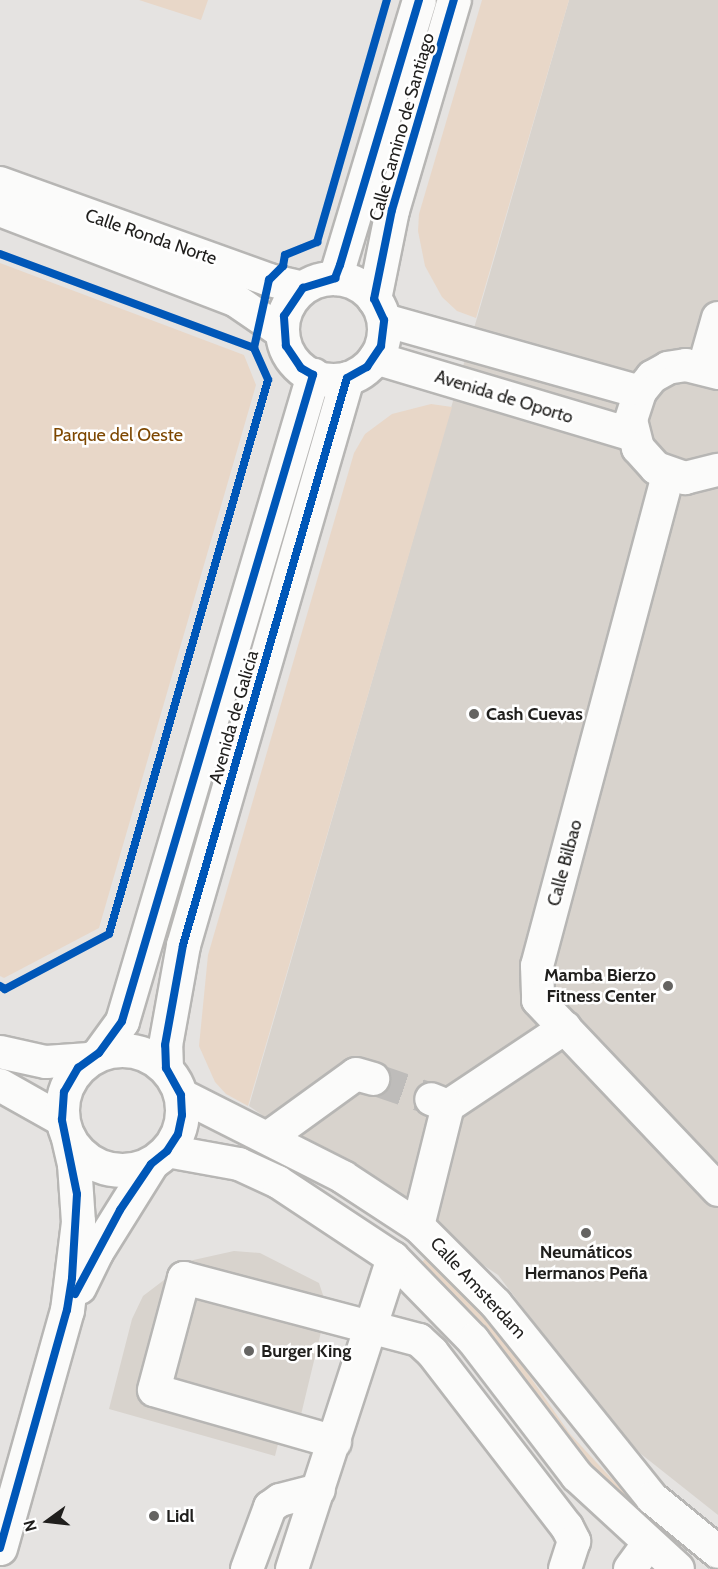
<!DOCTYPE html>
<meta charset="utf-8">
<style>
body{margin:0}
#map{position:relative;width:718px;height:1569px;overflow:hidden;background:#e5e3e1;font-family:Cabin,sans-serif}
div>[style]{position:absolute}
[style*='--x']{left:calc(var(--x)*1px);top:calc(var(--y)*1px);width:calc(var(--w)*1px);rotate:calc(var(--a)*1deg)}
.built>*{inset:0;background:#d8d3cd}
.green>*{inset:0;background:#e8d7c8}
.minor-tunnel>*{height:32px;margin-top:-16px;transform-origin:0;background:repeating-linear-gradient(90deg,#bebcba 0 32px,transparent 0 48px)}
.roads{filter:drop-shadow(2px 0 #b7b6b4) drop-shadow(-2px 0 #b7b6b4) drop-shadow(0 2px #b7b6b4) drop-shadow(0 -2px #b7b6b4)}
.minor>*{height:32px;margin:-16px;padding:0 16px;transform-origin:16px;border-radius:16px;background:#fbfbfa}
.major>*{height:33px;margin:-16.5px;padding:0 16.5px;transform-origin:16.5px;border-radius:16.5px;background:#fbfbfa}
.major>.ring{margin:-16.5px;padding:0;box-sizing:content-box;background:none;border:33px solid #fbfbfa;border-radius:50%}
.cycleway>*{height:8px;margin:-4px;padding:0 4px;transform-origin:4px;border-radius:4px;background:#0057b8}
.dots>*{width:16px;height:16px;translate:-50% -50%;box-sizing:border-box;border:3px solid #fff;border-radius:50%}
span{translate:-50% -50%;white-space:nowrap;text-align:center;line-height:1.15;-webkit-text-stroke:5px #fff;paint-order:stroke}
.street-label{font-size:18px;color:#201f1d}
.park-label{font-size:18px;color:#7d4701}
.poi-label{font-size:18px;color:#201f1d;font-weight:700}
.left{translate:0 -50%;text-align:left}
.right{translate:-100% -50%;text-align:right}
.north{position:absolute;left:18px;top:1491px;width:60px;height:60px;-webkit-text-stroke:4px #fff;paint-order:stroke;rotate:255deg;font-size:16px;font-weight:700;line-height:24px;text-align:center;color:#201f1d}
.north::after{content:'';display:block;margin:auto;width:21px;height:27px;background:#201f1d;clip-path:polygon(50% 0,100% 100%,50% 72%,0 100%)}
</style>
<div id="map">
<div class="built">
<div style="clip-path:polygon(569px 0,718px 0,718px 1515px,641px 1454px,604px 1414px,498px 1275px,249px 1106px)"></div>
<div style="clip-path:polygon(234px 1251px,260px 1253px,319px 1283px,327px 1307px,299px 1423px,284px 1420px,275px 1456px,109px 1409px,132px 1319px,143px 1296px,189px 1261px)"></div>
</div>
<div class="green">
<div style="clip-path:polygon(139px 0,208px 0,201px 20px)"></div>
<div style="clip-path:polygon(482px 0,569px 0,476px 318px,457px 311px,442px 297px,425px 266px,418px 231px,419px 214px)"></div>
<div style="clip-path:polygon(0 263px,244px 355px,256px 385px,99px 928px,4px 978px,0 976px)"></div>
<div style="clip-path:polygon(431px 404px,452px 407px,248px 1106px,226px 1094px,215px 1082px,199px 1046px,208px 955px,354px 453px,365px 434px,392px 414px)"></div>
<div style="clip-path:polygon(296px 472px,301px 473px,174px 927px,168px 926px)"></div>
<div style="clip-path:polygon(427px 1257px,489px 1318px,570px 1434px,638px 1507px,630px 1513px,598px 1483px,485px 1331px,421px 1263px)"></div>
</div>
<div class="minor-tunnel">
<div style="--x:373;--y:1079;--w:61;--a:19"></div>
</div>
<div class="roads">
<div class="minor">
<div style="--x:0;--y:183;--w:286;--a:19.8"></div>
<div style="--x:269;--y:280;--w:35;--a:13"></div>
<div style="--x:0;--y:210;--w:252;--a:21"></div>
<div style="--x:235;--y:300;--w:58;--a:34.5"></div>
<div style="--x:384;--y:320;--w:266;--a:15.7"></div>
<div style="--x:375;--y:358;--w:269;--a:16.6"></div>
<div style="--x:704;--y:367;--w:51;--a:-74.1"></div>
<div style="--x:718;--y:373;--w:33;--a:-166"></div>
<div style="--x:686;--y:365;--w:18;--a:171"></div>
<div style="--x:668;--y:368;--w:18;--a:151"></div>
<div style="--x:652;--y:377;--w:19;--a:129"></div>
<div style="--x:640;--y:392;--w:29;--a:108"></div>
<div style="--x:631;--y:420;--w:29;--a:76"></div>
<div style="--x:638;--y:448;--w:27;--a:48"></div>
<div style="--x:656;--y:468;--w:31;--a:19"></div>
<div style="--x:685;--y:478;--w:34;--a:-14"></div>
<div style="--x:668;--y:475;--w:508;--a:104.94"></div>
<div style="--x:537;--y:966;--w:34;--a:88"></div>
<div style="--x:538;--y:1000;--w:262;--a:46.5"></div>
<div style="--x:0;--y:1052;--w:47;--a:12.3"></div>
<div style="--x:46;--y:1062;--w:43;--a:-4"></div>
<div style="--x:0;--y:1085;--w:71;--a:29.4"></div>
<div style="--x:181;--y:1095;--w:182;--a:26.8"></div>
<div style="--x:343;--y:1177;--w:90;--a:33.2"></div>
<div style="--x:418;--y:1226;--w:110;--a:45"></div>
<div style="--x:496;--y:1304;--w:249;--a:51.2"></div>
<div style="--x:652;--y:1498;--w:85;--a:39.3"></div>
<div style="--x:448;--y:1106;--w:141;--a:-33.7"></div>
<div style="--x:269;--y:1137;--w:107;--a:-35.9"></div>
<div style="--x:356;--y:1074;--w:18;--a:16"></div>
<div style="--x:167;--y:1151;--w:73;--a:10.2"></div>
<div style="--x:239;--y:1164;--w:43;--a:24.8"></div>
<div style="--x:278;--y:1182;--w:138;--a:33.5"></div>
<div style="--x:393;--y:1258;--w:115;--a:45.7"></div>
<div style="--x:473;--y:1340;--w:171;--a:52.6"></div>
<div style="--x:577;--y:1476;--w:137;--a:42.6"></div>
<div style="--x:418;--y:1226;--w:124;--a:-76"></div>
<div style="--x:448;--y:1106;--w:18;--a:-158"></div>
<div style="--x:335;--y:1442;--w:188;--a:-164"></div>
<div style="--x:154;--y:1390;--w:116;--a:-75"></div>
<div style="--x:184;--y:1278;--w:243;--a:14.8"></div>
<div style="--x:419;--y:1340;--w:18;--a:43"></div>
<div style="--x:432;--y:1352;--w:221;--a:52.4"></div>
<div style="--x:567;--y:1527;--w:16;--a:63"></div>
<div style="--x:574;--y:1541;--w:29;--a:108"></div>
<div style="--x:247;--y:1569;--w:66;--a:-69.6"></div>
<div style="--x:270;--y:1507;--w:12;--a:-35"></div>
<div style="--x:280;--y:1500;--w:40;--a:-14.4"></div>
<div style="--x:292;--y:1569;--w:327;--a:-72"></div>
<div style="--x:630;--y:1569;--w:32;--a:-54"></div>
</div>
<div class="major">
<div style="--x:335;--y:278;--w:290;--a:-73.2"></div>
<div class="ring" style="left:282px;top:278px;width:69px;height:69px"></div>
<div style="--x:374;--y:299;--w:91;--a:-78.6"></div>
<div style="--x:392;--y:210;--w:219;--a:-73.6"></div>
<div class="ring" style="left:62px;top:1050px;width:87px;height:87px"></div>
<div style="--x:99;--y:1053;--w:39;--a:-54"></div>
<div style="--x:122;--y:1021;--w:674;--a:-73.53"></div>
<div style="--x:166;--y:1068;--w:23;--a:-92"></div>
<div style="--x:165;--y:1045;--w:102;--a:-79.8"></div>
<div style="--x:183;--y:945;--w:590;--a:-73.87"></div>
<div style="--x:79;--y:1287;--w:39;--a:-64"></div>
<div style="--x:96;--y:1252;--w:104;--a:-58"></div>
<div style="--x:0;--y:1548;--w:247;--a:-74.3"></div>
<div style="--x:67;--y:1310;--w:89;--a:-82.9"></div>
<div style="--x:78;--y:1222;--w:58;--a:-93.9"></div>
<div style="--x:74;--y:1164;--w:28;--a:-103"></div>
</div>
</div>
<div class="cycleway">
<div style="--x:0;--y:254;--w:271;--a:20.3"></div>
<div style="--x:254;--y:348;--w:35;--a:66"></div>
<div style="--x:268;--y:380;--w:576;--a:106.01"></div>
<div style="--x:109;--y:934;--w:118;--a:152.1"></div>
<div style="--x:5;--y:989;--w:6;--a:-149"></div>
<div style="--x:254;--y:348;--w:70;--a:-77.6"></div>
<div style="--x:269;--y:280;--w:20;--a:-45"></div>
<div style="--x:283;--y:266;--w:11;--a:-80"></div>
<div style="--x:285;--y:255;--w:35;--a:-22"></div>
<div style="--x:317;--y:242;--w:252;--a:-73.9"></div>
<div style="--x:75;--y:1294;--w:95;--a:-61.8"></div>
<div style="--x:120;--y:1210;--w:55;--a:-56"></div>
<div style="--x:151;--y:1164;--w:21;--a:-39"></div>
<div style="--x:167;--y:1151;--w:20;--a:-57"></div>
<div style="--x:178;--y:1134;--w:19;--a:-78"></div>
<div style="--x:182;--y:1115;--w:20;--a:-93"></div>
<div style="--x:181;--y:1095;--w:31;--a:-119"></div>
<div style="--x:166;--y:1068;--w:23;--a:-92"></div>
<div style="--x:165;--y:1045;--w:102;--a:-79.8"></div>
<div style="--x:183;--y:945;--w:590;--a:-73.87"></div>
<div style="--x:347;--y:378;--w:23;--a:-29"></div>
<div style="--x:367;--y:367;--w:25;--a:-56"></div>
<div style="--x:381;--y:346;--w:26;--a:-83"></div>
<div style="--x:384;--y:320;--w:23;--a:-115"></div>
<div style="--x:374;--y:299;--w:91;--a:-78.6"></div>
<div style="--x:392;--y:210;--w:219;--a:-73.6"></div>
<div style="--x:0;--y:1548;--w:247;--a:-74.3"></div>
<div style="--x:67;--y:1310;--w:32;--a:-81"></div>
<div style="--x:72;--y:1278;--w:84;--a:-86.6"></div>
<div style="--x:77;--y:1194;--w:76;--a:-101.5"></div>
<div style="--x:62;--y:1120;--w:28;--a:-86"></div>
<div style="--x:64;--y:1092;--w:28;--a:-60"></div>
<div style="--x:78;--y:1068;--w:26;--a:-36"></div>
<div style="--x:99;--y:1053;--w:39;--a:-54"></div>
<div style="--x:122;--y:1021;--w:674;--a:-73.53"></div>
<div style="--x:313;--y:375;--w:14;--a:-150"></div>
<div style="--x:301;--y:368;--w:27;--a:-124"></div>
<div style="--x:286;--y:346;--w:30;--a:-94"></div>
<div style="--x:284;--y:316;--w:34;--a:-56"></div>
<div style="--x:303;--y:288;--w:34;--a:-17"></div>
<div style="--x:335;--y:278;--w:14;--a:-69"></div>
<div style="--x:340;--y:265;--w:277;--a:-73.4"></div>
</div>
<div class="dots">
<div style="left:474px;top:714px;background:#656462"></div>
<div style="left:668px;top:986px;background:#656462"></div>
<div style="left:586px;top:1233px;background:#656462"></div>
<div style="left:249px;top:1351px;background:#656462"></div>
<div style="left:154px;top:1516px;background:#656462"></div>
</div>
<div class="street-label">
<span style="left:402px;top:127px;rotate:-74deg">Calle Camino de Santiago</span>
<span style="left:151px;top:237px;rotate:19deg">Calle Ronda Norte</span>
<span style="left:504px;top:397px;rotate:17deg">Avenida de Oporto</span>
<span style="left:234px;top:717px;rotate:-74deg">Avenida de Galicia</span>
<span style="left:565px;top:863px;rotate:-75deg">Calle Bilbao</span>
<span style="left:478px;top:1288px;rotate:47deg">Calle Amsterdam</span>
</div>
<div class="park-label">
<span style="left:118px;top:435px">Parque del Oeste</span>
</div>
<div class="poi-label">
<span class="left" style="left:486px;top:714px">Cash Cuevas</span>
<span class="right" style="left:656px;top:986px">Mamba Bierzo<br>Fitness Center</span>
<span style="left:586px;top:1263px">Neumáticos<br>Hermanos Peña</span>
<span class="left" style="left:261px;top:1351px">Burger King</span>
<span class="left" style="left:166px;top:1516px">Lidl</span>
</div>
<div class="north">N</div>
</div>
